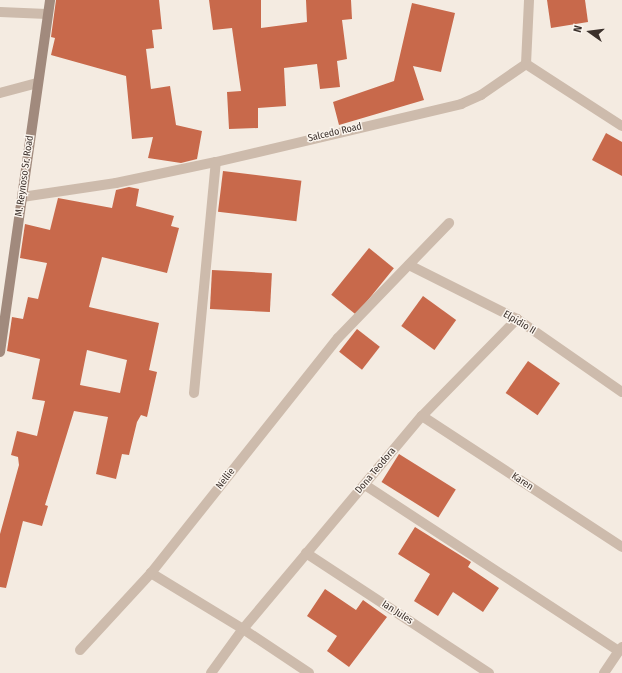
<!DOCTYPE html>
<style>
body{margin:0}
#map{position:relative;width:622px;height:673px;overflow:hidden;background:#f4ebe1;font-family:"Fira Sans Condensed",sans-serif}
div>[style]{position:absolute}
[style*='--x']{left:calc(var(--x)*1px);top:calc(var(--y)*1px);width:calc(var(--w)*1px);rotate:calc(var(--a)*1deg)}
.building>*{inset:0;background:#c8694b;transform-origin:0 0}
.lane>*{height:10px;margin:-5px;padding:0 5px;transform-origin:5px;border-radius:5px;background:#cdbbac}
.street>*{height:10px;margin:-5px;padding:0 5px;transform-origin:5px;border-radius:5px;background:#cdbbac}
.secondary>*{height:10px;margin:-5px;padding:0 5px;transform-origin:5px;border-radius:5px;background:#a18a7d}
span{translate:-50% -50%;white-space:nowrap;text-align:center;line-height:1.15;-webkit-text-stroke:3px #fbf5ee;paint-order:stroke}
.street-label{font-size:10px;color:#3b302b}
.north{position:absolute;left:570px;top:12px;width:40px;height:40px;-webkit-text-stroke:3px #fbf5ee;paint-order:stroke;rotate:284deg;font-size:11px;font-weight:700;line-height:16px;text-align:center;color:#3b302b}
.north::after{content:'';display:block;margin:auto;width:14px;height:18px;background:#3b302b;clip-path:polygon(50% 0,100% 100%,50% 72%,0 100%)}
</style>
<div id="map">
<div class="building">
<div style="clip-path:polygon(56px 0,159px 0,162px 29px,152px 30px,154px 48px,146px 49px,151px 89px,170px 86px,176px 125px,202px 131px,197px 159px,181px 163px,148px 158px,153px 137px,132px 139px,126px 76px,51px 55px,55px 38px,51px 37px)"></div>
<div style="clip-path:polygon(209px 0,261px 0,261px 28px,307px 22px,306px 0,351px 0,352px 19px,342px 20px,347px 59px,337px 61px,340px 87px,320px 89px,317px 64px,284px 68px,286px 106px,258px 108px,258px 128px,229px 129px,227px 92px,241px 91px,232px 28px,213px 30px)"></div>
<div style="clip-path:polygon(547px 0,585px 0,588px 22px,551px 28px)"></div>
<div style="clip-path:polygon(412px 3px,455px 13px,441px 72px,413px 66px,424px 100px,339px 125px,333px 102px,394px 81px)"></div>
<div style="clip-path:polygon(606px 133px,622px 142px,622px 176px,592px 160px)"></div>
<div style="left:223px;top:171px;width:79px;height:41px;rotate:7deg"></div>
<div style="clip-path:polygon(evenodd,129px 187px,139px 189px,136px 206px,174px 216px,171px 226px,179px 228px,167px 273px,102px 257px,89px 307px,159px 323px,149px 370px,157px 372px,147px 417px,141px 415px,137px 422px,129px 455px,122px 454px,116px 479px,96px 474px,108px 417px,74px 411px,45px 505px,48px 506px,42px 526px,23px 521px,6px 588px,0 587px,0 534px,19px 465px,18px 457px,11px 455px,17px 431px,37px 436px,45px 401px,32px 399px,40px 359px,7px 351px,12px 317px,23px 319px,28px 297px,38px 299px,47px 263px,20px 258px,25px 224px,50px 230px,58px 198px,112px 208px,116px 190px,129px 187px,87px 350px,127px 360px,120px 393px,80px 385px,87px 350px)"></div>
<div style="left:369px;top:248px;width:32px;height:60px;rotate:39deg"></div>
<div style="left:212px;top:270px;width:60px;height:39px;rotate:3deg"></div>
<div style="left:423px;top:296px;width:41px;height:37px;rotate:36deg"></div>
<div style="left:357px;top:329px;width:29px;height:29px;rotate:38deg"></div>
<div style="left:528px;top:361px;width:39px;height:39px;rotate:35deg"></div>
<div style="left:399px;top:454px;width:67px;height:33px;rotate:32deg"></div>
<div style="clip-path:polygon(415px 527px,471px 562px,468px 567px,499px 588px,483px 612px,453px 592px,438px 616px,414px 601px,430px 574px,398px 554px)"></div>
<div style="clip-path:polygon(325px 589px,356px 610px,363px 600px,387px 617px,349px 667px,327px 651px,337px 636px,307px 616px)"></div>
</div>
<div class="lane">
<div style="--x:0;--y:93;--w:39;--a:-15"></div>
</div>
<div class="street">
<div style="--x:0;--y:12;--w:47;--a:2.4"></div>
<div style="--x:526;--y:64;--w:64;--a:-87.3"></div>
<div style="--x:22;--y:197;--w:95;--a:-8.5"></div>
<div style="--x:116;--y:183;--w:102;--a:-11.9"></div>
<div style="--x:216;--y:162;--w:252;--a:-13.3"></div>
<div style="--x:461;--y:104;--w:22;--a:-24"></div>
<div style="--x:481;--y:95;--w:55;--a:-34.6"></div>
<div style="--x:526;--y:64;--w:114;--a:32.9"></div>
<div style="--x:409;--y:265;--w:121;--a:26.6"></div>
<div style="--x:517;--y:319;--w:128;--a:34.8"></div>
<div style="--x:194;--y:393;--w:232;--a:-84.6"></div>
<div style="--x:422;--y:416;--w:239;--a:33.2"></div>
<div style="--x:365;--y:485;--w:303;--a:33.2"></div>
<div style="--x:619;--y:651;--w:5;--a:-53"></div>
<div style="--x:306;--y:553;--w:219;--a:33.3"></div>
<div style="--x:80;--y:650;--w:105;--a:-47.3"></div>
<div style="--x:211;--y:673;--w:54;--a:-54"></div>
<div style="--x:243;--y:629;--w:108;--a:-148.7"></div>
<div style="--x:151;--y:573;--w:300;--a:-51.5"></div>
<div style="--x:338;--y:338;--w:160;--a:-46"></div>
<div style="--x:309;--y:673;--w:79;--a:-146.3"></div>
<div style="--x:243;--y:629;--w:278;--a:-50"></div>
<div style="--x:422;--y:416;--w:136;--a:-45.6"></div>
<div style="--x:604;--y:673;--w:27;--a:-56"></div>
</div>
<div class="secondary">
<div style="--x:0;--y:352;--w:356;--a:-81.9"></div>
</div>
<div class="street-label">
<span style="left:335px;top:133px;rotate:-13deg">Salcedo Road</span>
<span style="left:25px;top:176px;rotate:-82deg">M. Reynoso Sr. Road</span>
<span style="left:519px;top:323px;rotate:31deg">Elpidio II</span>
<span style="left:376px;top:471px;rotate:-50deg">Dona Teodora</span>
<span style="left:226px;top:479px;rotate:-52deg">Nellie</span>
<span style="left:522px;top:482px;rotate:33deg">Karen</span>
<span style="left:397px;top:613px;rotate:33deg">Ian Jules</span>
</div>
<div class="north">N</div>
</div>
